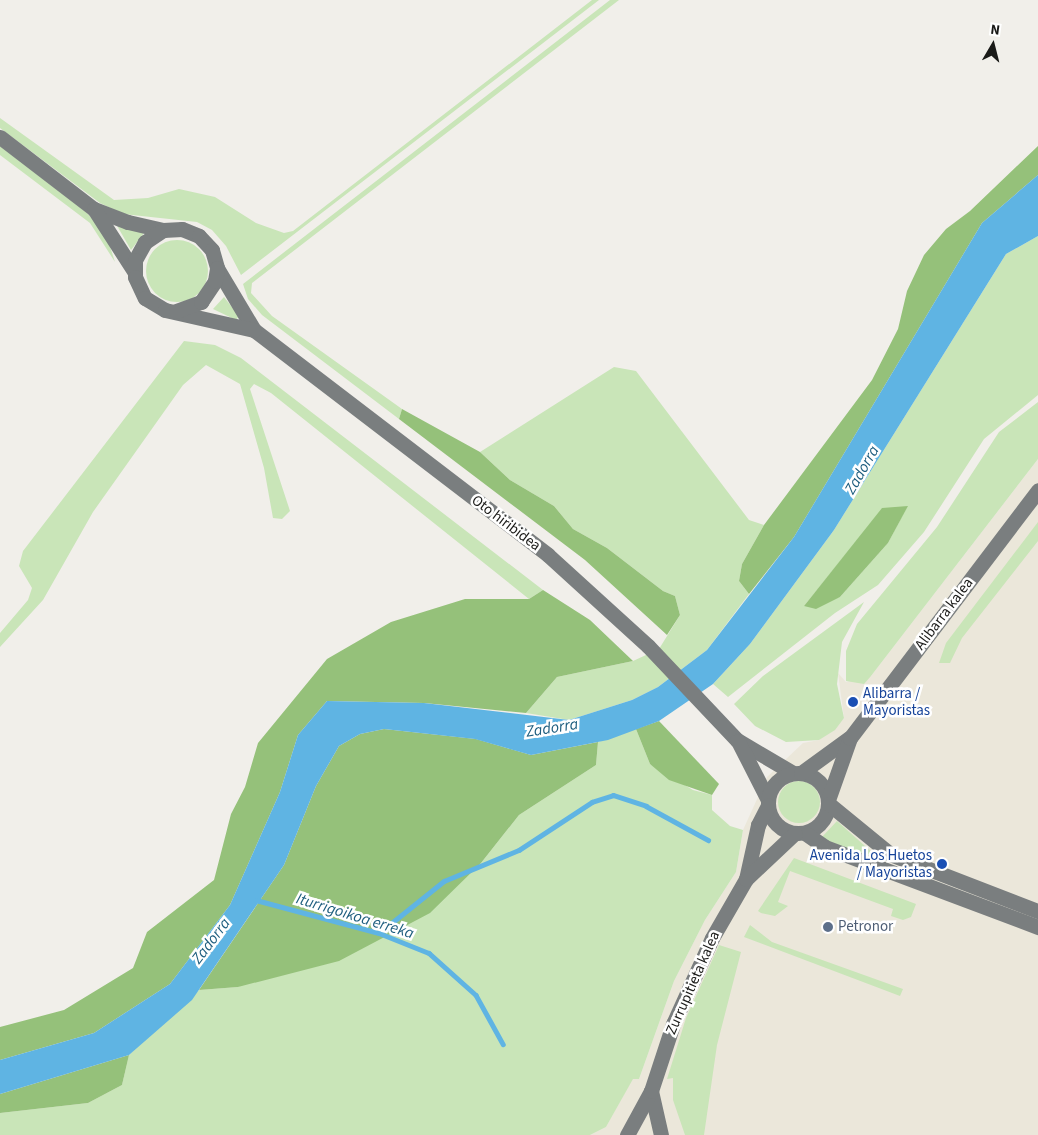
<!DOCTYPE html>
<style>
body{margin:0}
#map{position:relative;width:1038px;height:1135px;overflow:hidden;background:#f1efea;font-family:"Source Sans 3",sans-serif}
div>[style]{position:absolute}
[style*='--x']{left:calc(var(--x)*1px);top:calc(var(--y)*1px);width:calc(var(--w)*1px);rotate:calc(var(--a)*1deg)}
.built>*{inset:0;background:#ebe7da}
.green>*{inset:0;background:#c9e5b8}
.round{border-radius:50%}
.forest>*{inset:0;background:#95c17a}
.water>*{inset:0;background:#5fb4e3}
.stream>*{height:4.5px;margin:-2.25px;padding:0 2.25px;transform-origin:2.25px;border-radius:2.25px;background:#5fb4e3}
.secondary>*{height:15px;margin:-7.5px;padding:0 7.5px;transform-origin:7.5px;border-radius:7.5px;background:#7a7e7f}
.secondary>.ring{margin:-7.5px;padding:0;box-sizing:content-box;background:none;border:15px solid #7a7e7f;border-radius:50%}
.dots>*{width:14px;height:14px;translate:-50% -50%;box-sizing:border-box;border:2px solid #fff;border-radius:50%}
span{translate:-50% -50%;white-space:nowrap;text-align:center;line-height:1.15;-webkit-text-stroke:5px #fff;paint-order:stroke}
.street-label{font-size:15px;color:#1a1a18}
.transit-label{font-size:15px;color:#164399}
.left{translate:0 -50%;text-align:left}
.right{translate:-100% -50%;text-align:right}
.service-label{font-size:15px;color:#4e5e75}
.water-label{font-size:16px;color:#1d5d7e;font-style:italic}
.north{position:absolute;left:968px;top:20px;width:50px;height:50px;-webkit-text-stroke:4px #fff;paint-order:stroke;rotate:8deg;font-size:14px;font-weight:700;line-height:20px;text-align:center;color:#1a1a18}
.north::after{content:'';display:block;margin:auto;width:18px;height:22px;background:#1a1a18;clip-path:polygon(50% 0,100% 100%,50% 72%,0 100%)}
</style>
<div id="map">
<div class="built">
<i style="clip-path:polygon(1038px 459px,1038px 1135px,590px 1135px,606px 1127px,633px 1078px,639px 1079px,674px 981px,705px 920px,736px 872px,743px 830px,767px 777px,803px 743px,819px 740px,844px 718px,838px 673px,846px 682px,871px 676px)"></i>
</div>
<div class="green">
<i style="clip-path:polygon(592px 0,599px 0,241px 275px,226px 246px,212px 230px,197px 222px,123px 214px,100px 203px,0 128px,0 118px,114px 200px,148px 198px,179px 189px,215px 197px,256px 223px,284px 233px,293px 231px)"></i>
<i style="clip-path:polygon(610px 0,619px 0,252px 283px,251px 293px,272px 316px,402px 409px,399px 419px,262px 315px,248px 299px,243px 284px)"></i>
<i style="clip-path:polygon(0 146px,86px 212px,106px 234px,115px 262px,90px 223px,0 155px)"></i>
<i style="clip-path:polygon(116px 224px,144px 233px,131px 250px)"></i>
<i style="clip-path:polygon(evenodd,1038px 236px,1038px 395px,984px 439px,924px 532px,878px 585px,835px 613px,728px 697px,713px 684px,750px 644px,834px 530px,1006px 254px,1038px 236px,907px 507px,888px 543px,840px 597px,804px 606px,846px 554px,907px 507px)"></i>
<i class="round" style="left:146px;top:240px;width:62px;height:62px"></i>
<i style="clip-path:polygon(224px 297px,239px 316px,236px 320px,213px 309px)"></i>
<i style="clip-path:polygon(184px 341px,215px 345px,241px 358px,543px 590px,529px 599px,271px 393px,254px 384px,250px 389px,290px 511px,282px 519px,273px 518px,264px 468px,240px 384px,206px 365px,183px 385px,93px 512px,43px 600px,0 647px,0 633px,28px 600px,32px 588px,19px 566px,23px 551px)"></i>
<i style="clip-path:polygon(614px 367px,636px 371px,749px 520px,764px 525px,742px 564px,739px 581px,749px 594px,707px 650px,658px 687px,632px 700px,569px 720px,526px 713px,557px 677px,633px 661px,659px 649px,680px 615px,675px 596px,663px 591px,607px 548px,573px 529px,554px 506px,510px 480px,480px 452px)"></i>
<i style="clip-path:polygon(1038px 402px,1038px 459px,871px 676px,864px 684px,846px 681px,846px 651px,857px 624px,937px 527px,999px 432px)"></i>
<i style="clip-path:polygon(1038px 522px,1038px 541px,962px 638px,950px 663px,939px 663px,946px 643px)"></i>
<i style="clip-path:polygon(864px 602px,842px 642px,837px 684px,844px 718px,835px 730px,819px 740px,786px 742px,755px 726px,734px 704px,763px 676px)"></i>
<i style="clip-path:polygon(636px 729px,650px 764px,693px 790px,712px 795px,712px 810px,730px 826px,743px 830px,736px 872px,705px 920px,674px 981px,639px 1079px,633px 1079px,606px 1127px,590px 1135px,0 1135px,0 1113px,88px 1103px,122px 1085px,129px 1055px,199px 990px,238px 987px,481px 863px,519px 815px,596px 765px,598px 742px)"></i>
<i class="round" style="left:778px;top:781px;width:42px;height:42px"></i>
<i style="clip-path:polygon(837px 821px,874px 854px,871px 858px,821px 838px)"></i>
<i style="clip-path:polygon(794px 858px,916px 904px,911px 917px,903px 920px,891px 916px,893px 909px,790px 871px,778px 902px,788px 906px,775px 916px,761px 913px,758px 911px)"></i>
<i style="clip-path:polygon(750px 925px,772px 942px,903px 989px,900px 996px,744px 937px)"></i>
<i style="clip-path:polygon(719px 945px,741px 952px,717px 1045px,704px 1135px,685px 1135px,673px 1100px,673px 1078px,667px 1079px,686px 1018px)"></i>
</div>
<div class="forest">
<i style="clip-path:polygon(1038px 146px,1038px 175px,982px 223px,794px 537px,749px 594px,739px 581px,742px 564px,764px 525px,872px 380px,898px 329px,907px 291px,924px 255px,946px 229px,970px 211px)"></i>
<i style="clip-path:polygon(402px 409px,480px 452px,510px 480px,554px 506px,573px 529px,607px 548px,663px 591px,675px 596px,680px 615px,667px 635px,585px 560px,399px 419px)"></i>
<i style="clip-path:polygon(908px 506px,888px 543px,840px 597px,816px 609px,804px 606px,882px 508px)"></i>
<i style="clip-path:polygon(543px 590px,590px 620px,633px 661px,557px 677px,526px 713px,424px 703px,327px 701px,298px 735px,280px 792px,230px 905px,170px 984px,94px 1033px,0 1060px,0 1027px,64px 1010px,133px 968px,147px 932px,214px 880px,231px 814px,245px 787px,258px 743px,327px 659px,391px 622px,465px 599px,529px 599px)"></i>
<i style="clip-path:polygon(659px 721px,719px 784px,712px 795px,669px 780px,650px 764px,636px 729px)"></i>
<i style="clip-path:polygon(384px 729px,476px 739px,531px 755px,598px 742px,596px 765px,519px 815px,481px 863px,430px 913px,339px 961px,238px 987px,199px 990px,284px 865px,316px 786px,339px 746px,360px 734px)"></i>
<i style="clip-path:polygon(129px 1055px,122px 1085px,88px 1103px,0 1113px,0 1094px)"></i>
</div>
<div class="water">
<i style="clip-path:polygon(1038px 175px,1038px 236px,1006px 254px,834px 530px,750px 644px,713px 684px,659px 721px,608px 740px,531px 755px,475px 739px,384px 729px,360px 734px,339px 746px,316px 786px,284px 865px,192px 1000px,129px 1055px,0 1094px,0 1060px,94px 1033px,170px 984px,230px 905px,280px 792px,298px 735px,327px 701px,424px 703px,569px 720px,632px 700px,658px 687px,707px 650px,794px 537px,982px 223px)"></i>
</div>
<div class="stream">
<i style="--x:256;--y:900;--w:127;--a:15"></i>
<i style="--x:379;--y:933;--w:54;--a:21.8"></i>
<i style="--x:429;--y:953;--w:63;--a:41.8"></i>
<i style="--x:476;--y:995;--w:56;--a:61.1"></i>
<i style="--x:379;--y:933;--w:83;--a:-38.7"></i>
<i style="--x:444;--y:881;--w:81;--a:-22.5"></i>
<i style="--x:519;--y:850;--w:87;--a:-33.3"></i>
<i style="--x:592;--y:802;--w:22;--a:-18"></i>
<i style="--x:613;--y:795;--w:35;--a:18"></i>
<i style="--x:646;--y:806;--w:71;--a:28.7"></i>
</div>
<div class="secondary">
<i style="--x:0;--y:137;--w:118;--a:37.5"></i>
<i style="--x:94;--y:209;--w:36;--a:21"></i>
<i style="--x:128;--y:222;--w:36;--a:13"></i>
<i style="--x:163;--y:230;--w:19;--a:-3"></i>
<i style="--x:182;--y:229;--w:18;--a:22"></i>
<i style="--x:199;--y:236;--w:19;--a:47"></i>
<i style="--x:212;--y:250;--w:19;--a:74"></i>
<i style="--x:217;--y:268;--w:72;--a:59.2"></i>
<i style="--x:254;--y:330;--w:370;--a:37.4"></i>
<i style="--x:548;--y:555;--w:135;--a:42.3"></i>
<i style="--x:648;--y:646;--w:129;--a:46.6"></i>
<i style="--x:737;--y:740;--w:65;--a:30.5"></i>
<i style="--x:94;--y:209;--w:74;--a:57.2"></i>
<i style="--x:163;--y:230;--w:22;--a:146"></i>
<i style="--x:145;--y:242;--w:21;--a:119"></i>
<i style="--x:135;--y:260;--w:17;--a:90"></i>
<i style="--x:135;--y:277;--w:23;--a:65"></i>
<i style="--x:145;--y:298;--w:23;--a:31"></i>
<i style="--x:165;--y:310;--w:91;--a:12.7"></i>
<i style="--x:176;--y:311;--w:27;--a:-20"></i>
<i style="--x:201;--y:302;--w:25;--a:-56"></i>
<i style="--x:215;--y:281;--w:13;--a:-81"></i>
<i style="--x:738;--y:741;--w:66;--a:63"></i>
<i class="ring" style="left:768px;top:773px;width:45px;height:45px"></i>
<i style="--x:801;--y:773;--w:59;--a:-36.1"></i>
<i style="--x:828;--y:800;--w:66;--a:-70.5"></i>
<i style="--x:850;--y:738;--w:311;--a:-52.8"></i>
<i style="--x:829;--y:804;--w:79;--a:39.3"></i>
<i style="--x:890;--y:854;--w:159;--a:21.1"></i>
<i style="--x:805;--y:833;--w:24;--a:35"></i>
<i style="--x:825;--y:847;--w:228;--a:20.6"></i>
<i style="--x:746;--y:879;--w:55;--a:-77.5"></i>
<i style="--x:758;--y:825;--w:22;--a:-63"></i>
<i style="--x:651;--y:1091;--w:45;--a:77.2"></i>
<i style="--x:627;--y:1135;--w:50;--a:-61.4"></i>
<i style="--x:651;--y:1091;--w:71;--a:-71.8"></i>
<i style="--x:673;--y:1024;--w:94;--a:-65.6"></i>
<i style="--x:712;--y:938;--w:68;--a:-60"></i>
<i style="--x:746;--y:879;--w:67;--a:-43.2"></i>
</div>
<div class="dots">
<i style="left:853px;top:702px;background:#1a4fb4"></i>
<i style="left:942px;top:864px;background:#1a4fb4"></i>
<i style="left:828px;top:927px;background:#5c6f8a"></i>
</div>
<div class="street-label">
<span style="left:506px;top:523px;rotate:37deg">Oto hiribidea</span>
<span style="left:944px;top:614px;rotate:-53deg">Alibarra kalea</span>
<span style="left:693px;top:983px;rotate:-66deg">Zurrupitieta kalea</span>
</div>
<div class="transit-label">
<span class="left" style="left:863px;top:702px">Alibarra /<br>Mayoristas</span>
<span class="right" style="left:932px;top:864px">Avenida Los Huetos<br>/ Mayoristas</span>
</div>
<div class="service-label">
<span class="left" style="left:838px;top:927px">Petronor</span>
</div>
<div class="water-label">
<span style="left:862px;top:470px;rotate:-60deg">Zadorra</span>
<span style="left:552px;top:728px;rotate:-9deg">Zadorra</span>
<span style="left:355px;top:916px;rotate:17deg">Iturrigoikoa erreka</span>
<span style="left:211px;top:941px;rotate:-53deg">Zadorra</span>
</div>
<div class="north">N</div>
</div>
